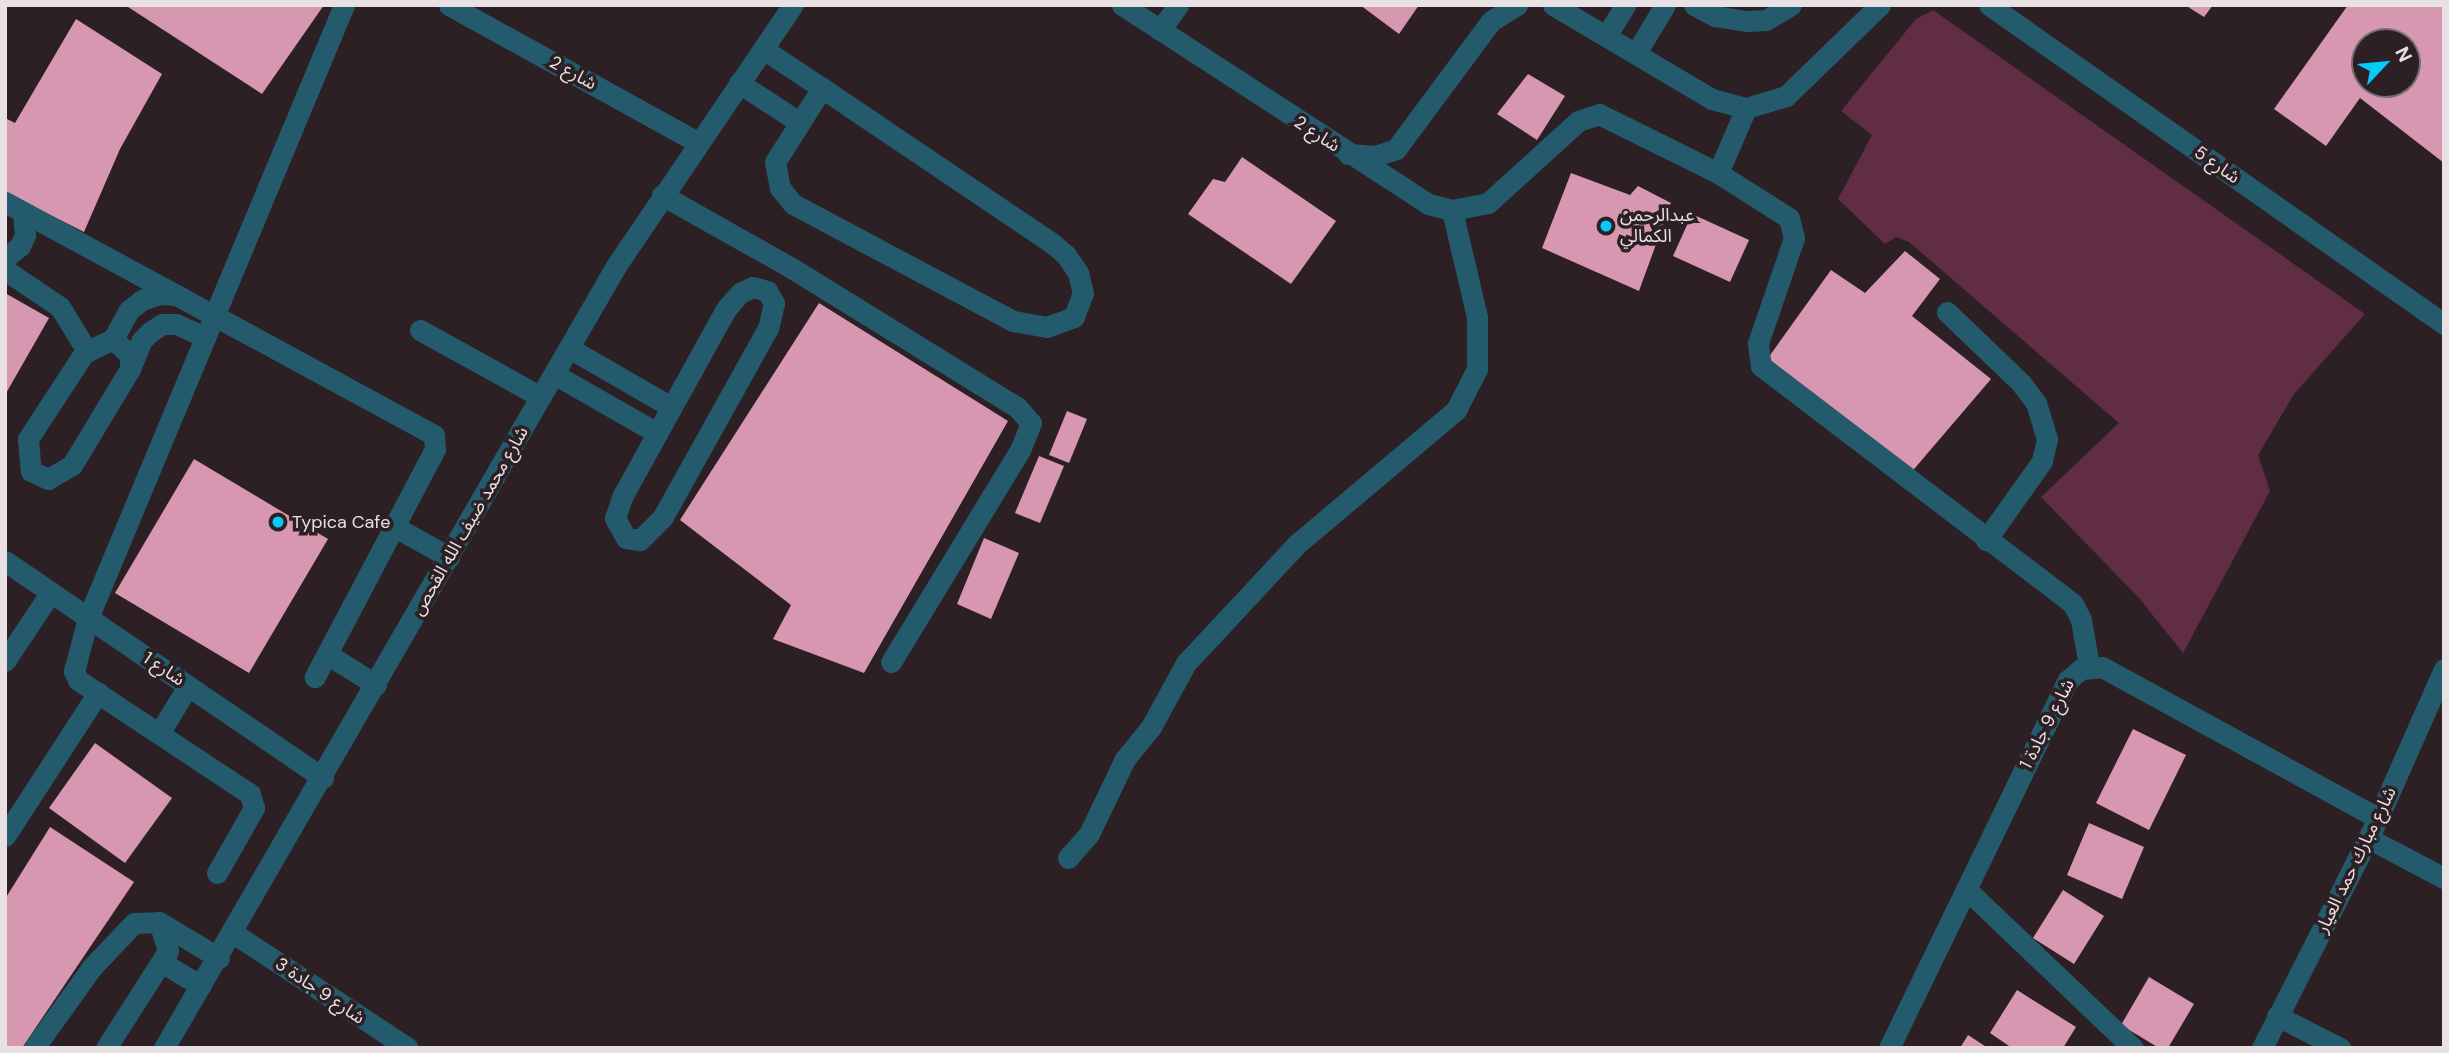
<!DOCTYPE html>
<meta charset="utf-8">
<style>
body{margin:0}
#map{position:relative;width:2449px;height:1053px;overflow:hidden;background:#2d2025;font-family:"DM Sans","Noto Sans Arabic",sans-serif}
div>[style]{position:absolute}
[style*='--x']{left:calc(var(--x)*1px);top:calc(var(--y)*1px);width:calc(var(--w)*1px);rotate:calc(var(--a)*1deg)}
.green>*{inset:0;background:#602d44}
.building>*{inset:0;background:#d797b1}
.minor>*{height:21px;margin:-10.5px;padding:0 10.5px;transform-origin:10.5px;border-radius:10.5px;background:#235b6d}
.dots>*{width:19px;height:19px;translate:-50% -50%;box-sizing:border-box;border:4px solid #2d2025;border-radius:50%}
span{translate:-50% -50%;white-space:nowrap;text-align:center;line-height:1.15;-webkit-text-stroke:7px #2d2025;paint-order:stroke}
.street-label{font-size:18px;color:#e9e0e3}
.poi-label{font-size:18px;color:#e9e0e3}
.left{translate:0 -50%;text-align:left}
.frame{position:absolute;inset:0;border:7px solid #e9e0e3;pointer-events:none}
.north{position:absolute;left:2351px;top:28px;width:70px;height:70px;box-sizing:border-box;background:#2d2025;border:2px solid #786d71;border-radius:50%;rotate:64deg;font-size:19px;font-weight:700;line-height:28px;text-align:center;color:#e9e0e3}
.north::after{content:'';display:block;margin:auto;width:24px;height:32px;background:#05cbf9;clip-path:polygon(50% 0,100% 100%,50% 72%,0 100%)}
</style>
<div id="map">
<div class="green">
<i style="clip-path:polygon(1933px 10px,2365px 314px,2294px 394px,2258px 455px,2270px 491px,2183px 653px,2139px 598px,2041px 497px,2119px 423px,1909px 242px,1896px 237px,1885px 244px,1838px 199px,1872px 135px,1841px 111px,1916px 19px)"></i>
</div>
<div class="building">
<i style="clip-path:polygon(125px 5px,324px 5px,262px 94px)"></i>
<i style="clip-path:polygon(1360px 5px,1419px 5px,1399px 34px)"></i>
<i style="clip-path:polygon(2185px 5px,2213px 5px,2204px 17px)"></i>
<i style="clip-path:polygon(evenodd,2348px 5px,2444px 5px,2444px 163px,2360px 98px,2326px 146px,2274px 109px,2348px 5px,2365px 42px,2407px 42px,2407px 84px,2365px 84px,2365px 42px)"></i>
<i style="clip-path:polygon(76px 19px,162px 74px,120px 149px,84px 232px,5px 192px,5px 118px,15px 123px)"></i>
<i style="clip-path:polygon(1528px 74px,1565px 96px,1537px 140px,1497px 114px)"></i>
<i style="clip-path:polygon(1242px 157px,1336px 221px,1291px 284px,1188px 214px,1213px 179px,1225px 182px)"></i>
<i style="clip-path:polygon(1571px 173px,1630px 195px,1638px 186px,1671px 203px,1639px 291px,1542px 248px)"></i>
<i style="clip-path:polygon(1692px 214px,1749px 240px,1730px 282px,1673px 256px)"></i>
<i style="clip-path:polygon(1905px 251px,1940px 279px,1912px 316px,1991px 379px,1909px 475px,1768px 358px,1831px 270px,1865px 293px)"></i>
<i style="clip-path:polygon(5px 293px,49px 318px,5px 395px)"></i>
<i style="clip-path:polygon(819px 303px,1008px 421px,864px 673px,773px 639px,791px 605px,680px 520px)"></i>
<i style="clip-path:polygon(1067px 411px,1087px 419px,1069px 463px,1049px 455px)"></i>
<i style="clip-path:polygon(1039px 456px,1064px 466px,1040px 523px,1015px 513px)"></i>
<i style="clip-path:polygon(194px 459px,328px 539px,249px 673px,115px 593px)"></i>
<i style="clip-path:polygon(984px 538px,1019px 553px,991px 619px,957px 604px)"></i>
<i style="clip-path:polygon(2133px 729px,2186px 755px,2149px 830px,2096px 803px)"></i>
<i style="clip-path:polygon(95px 743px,172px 798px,125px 863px,49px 808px)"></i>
<i style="clip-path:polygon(2089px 823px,2144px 847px,2122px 899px,2067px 875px)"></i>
<i style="clip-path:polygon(50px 827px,134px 882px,22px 1048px,5px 1048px,5px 899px)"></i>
<i style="clip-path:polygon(2063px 890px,2104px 916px,2074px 964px,2033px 938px)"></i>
<i style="clip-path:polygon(2149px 977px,2194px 1004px,2168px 1048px,2159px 1048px,2121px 1025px)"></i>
<i style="clip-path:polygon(2017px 990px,2076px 1027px,2063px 1048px,2012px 1048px,1990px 1033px)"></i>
<i style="clip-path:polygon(1968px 1035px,1988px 1048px,1960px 1048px)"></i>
</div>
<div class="minor">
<i style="--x:449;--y:5;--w:283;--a:28.9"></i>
<i style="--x:1122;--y:5;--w:365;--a:33"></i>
<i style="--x:1428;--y:204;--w:25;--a:14"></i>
<i style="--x:1452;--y:210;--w:37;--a:-11"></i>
<i style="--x:1488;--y:203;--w:122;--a:-42.3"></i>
<i style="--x:1578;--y:121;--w:22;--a:-18"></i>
<i style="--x:1599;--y:114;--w:133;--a:26.4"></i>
<i style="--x:1718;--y:173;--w:84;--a:32.4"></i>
<i style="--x:1789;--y:218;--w:21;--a:76"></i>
<i style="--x:1794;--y:238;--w:111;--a:108.9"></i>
<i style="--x:1758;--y:343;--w:23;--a:83"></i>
<i style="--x:1761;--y:366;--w:392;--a:37.3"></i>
<i style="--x:2073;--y:604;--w:18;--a:63"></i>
<i style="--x:2081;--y:620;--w:47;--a:80.1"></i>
<i style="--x:1553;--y:5;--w:185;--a:30.6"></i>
<i style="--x:1712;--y:99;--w:35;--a:15"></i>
<i style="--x:1746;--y:108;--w:42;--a:-16.7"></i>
<i style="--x:1786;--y:96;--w:131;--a:-44.1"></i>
<i style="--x:1694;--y:5;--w:24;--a:28"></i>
<i style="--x:1715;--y:16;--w:32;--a:9"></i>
<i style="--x:1747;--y:21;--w:19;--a:-3"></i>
<i style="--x:1766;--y:20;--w:29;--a:-31"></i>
<i style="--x:1989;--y:5;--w:556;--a:35.03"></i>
<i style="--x:1160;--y:30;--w:31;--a:-54"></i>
<i style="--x:1606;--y:36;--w:36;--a:-58"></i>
<i style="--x:763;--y:49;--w:71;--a:33.5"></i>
<i style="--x:822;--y:88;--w:279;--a:34"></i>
<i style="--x:1053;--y:244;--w:17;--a:40"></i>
<i style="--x:1066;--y:255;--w:22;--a:56"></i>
<i style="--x:1078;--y:273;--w:21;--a:76"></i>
<i style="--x:1083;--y:293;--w:26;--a:111"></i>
<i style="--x:1074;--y:317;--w:29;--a:160"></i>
<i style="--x:1047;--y:327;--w:35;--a:-170"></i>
<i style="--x:1013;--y:321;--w:249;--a:-152"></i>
<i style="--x:793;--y:204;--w:21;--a:-129"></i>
<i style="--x:780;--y:188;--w:26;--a:-101"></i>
<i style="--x:775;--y:162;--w:88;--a:-57.6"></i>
<i style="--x:1636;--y:53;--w:56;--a:-58.9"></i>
<i style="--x:739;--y:83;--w:72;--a:33"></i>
<i style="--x:1348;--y:154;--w:27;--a:4"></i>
<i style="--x:1375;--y:156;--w:22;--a:-18"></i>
<i style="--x:1396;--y:149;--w:159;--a:-53.4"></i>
<i style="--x:1491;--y:21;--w:31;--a:-32"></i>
<i style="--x:1718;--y:173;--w:71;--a:-66.7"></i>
<i style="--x:662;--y:195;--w:147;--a:29.4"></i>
<i style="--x:790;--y:267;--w:267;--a:31.7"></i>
<i style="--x:1017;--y:407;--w:21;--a:49"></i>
<i style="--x:1031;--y:423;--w:29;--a:112"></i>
<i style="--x:1020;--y:450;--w:248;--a:121.3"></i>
<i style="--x:5;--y:202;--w:488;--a:28.5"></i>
<i style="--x:434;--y:435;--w:14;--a:86"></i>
<i style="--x:435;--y:449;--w:258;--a:117.8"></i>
<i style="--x:5;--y:258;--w:19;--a:-39"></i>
<i style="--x:20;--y:246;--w:12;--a:-66"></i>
<i style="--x:25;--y:235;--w:23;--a:-95"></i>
<i style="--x:5;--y:270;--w:66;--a:33.9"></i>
<i style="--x:60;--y:307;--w:52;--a:58.5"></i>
<i style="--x:753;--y:287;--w:15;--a:16"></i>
<i style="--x:767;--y:291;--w:14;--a:60"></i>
<i style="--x:774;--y:303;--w:26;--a:103"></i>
<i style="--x:768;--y:328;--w:216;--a:119.1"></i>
<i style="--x:663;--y:517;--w:33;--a:135"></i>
<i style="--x:640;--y:540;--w:14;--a:-172"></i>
<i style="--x:626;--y:538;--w:23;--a:-119"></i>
<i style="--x:615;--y:518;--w:24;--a:-71"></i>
<i style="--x:623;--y:495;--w:213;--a:-61"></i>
<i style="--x:726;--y:309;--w:21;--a:-49"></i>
<i style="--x:740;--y:293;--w:14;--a:-25"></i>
<i style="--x:1947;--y:312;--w:103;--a:43.8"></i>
<i style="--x:2021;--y:383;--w:25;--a:53"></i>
<i style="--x:2036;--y:403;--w:38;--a:73"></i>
<i style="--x:2047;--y:439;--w:23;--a:103"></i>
<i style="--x:2042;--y:461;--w:97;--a:125.3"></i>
<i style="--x:420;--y:330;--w:138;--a:29"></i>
<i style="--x:113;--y:339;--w:33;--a:-61"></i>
<i style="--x:129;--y:310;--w:16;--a:-38"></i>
<i style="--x:142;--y:300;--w:18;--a:-19"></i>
<i style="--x:159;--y:294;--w:18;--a:3"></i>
<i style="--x:569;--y:348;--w:118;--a:30"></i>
<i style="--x:130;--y:369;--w:14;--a:-90"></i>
<i style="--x:130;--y:355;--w:23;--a:-137"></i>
<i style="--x:113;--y:339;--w:32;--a:154"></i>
<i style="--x:84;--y:353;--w:103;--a:123.1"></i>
<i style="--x:28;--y:439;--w:32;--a:85"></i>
<i style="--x:31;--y:471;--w:19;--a:25"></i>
<i style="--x:48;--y:479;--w:28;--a:-30"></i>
<i style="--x:72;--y:465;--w:112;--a:-58.9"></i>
<i style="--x:130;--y:369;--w:31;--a:-68"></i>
<i style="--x:142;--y:340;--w:11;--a:-45"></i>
<i style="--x:150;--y:332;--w:14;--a:-34"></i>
<i style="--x:162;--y:324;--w:14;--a:0"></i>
<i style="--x:176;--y:324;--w:32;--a:24"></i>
<i style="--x:554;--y:374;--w:119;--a:29.8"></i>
<i style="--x:395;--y:527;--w:62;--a:29.1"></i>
<i style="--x:5;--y:561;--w:385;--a:34.3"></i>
<i style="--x:327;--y:654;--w:58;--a:32.3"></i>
<i style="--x:5;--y:661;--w:83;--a:-56.3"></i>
<i style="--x:160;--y:732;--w:54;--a:-58.7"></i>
<i style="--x:5;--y:836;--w:171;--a:-57"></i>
<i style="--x:2368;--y:838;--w:86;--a:27.8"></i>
<i style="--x:1068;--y:858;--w:32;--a:-49"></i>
<i style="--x:1089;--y:834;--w:83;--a:-64.4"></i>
<i style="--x:1125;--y:759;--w:41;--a:-50.9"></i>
<i style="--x:1151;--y:727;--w:73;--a:-61.3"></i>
<i style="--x:1186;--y:663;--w:163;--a:-47"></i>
<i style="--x:1297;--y:544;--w:208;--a:-40.1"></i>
<i style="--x:1456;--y:410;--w:46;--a:-62.9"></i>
<i style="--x:1477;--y:369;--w:52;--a:-90"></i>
<i style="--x:1477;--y:317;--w:110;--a:-103.2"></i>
<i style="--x:217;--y:873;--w:75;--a:-60.4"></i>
<i style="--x:254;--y:808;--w:15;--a:-106"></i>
<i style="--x:250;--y:794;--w:206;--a:-146.5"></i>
<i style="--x:78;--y:680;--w:10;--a:-114"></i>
<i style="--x:74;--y:671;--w:55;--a:-75.2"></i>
<i style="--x:88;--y:618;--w:664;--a:-67.33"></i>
<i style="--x:1966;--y:889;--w:231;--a:43.6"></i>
<i style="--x:233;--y:933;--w:209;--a:33.3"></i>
<i style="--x:163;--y:963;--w:44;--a:31.2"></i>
<i style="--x:2277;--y:1016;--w:71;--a:26.9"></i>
<i style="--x:34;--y:1048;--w:101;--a:-54.3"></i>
<i style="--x:93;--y:966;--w:59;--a:-46.4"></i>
<i style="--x:134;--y:923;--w:25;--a:-2"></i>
<i style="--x:159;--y:922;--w:70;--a:31"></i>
<i style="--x:106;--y:1048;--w:115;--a:-57.4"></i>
<i style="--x:168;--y:951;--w:30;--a:-107"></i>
<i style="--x:164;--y:1048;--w:903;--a:-59.97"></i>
<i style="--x:616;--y:266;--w:315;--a:-55.9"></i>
<i style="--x:1889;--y:1048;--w:409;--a:-64.1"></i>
<i style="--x:2068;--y:680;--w:17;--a:-40"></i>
<i style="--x:2081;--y:669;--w:21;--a:-5"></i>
<i style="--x:2102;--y:667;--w:315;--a:28.7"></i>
<i style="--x:2262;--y:1048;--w:258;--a:-63.2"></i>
<i style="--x:2378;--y:818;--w:163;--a:-66.1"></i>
</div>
<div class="dots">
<i style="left:1606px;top:226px;background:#05cbf9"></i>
<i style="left:278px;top:522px;background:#05cbf9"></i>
</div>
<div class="street-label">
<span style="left:573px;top:73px;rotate:29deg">شارع 2</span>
<span style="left:1317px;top:134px;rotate:33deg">شارع 2</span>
<span style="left:2217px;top:165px;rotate:35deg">شارع 5</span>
<span style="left:470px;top:521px;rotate:-60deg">شارع محمد ضيف الله القحص</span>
<span style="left:164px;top:669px;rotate:34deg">شارع 1</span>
<span style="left:2047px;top:724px;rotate:-63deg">شارع 9 جادة 1</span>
<span style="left:2356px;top:860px;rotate:-64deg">شارع مبارك حمد العيار</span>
<span style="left:320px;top:991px;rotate:34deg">شارع 9 جادة 3</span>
</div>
<div class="poi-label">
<span class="left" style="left:1620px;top:226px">عبدالرحمن<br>الكمالي</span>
<span class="left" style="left:292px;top:522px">Typica Cafe</span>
</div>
<div class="frame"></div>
<div class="north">N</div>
</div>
